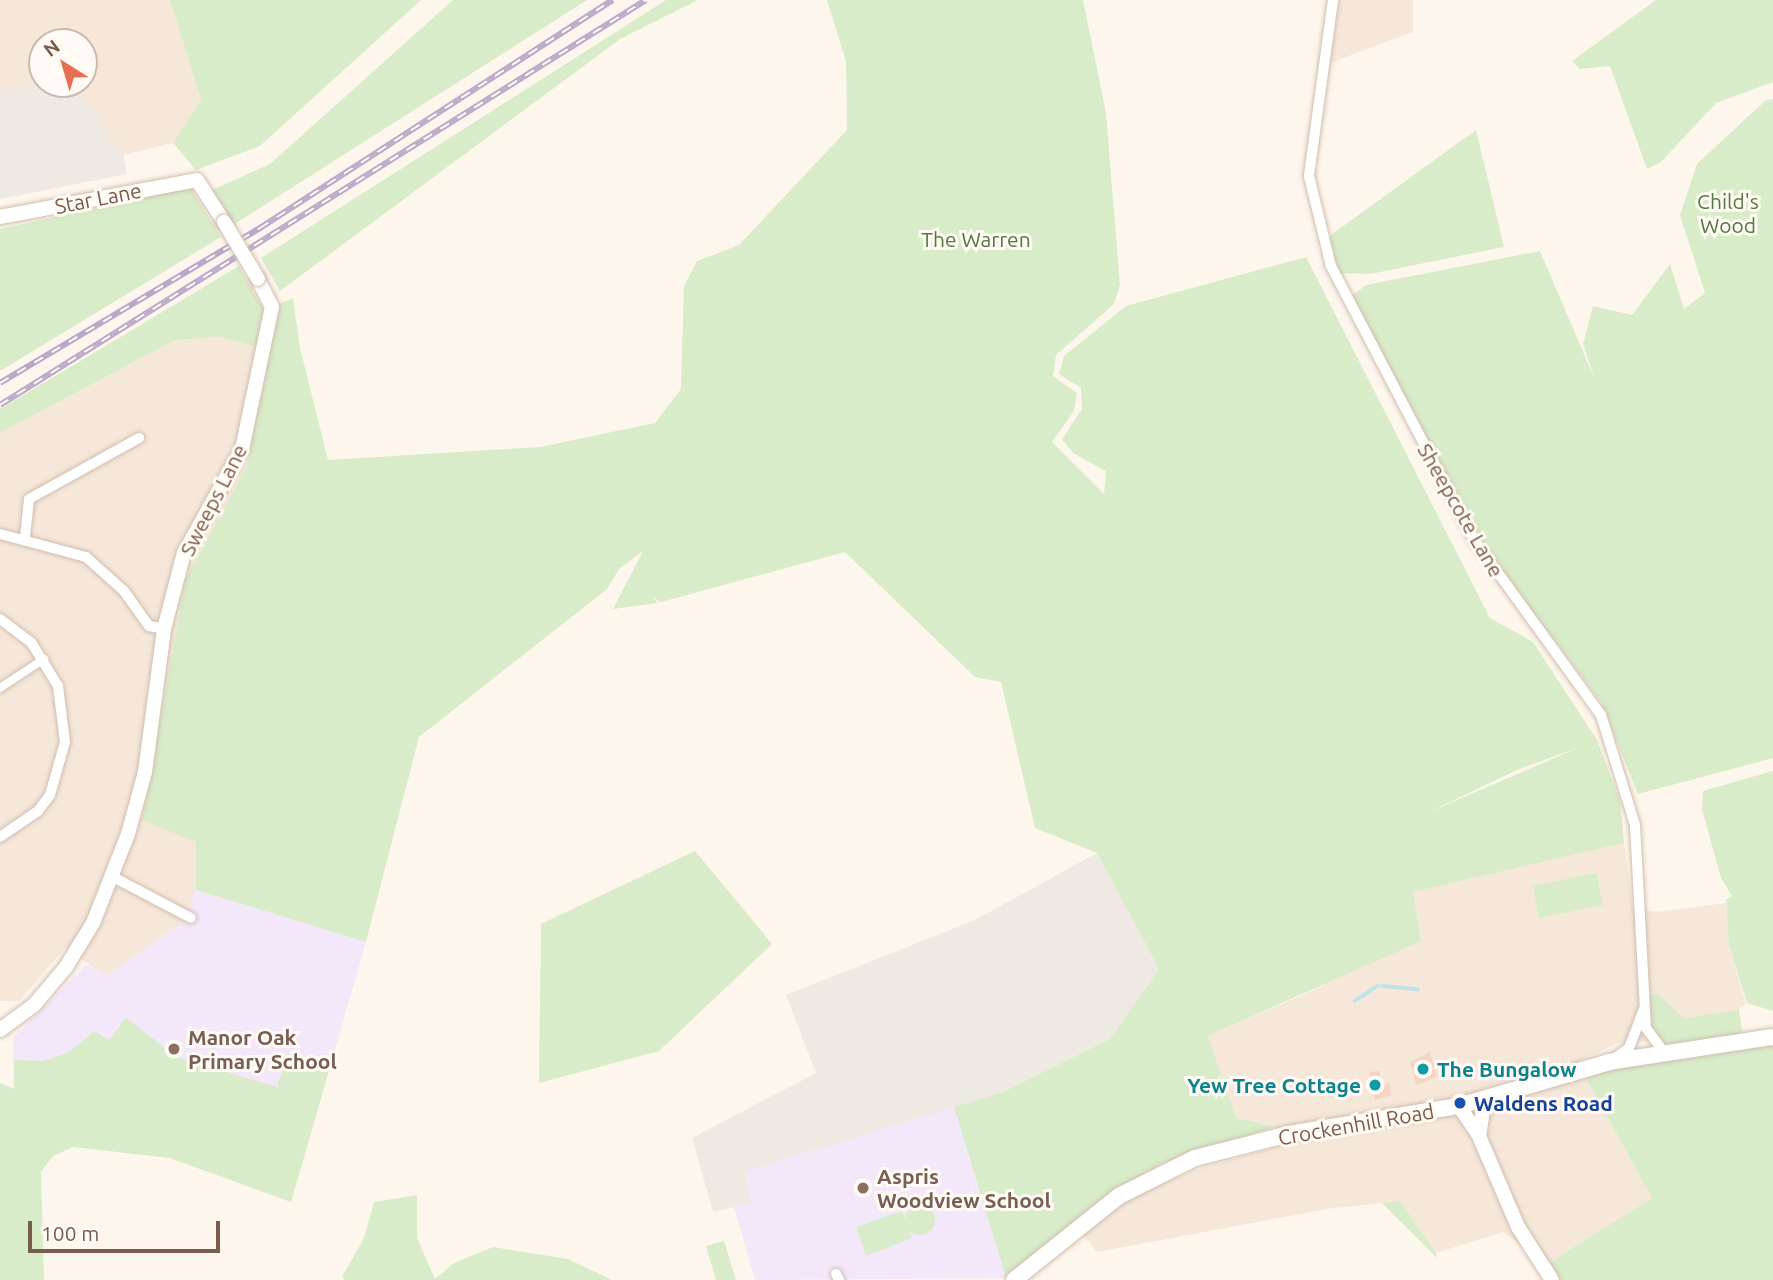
<!DOCTYPE html>
<style>
body{margin:0}
#map{position:relative;width:1773px;height:1280px;overflow:hidden;background:#fdf6ec;font-family:Ubuntu,sans-serif}
div>[style]{position:absolute}
[style*='--x']{left:calc(var(--x)*1px);top:calc(var(--y)*1px);width:calc(var(--w)*1px);rotate:calc(var(--a)*1deg)}
.residential>*{inset:0;background:#f5e8da}
.industrial>*{inset:0;background:#efe9e4}
.education>*{inset:0;background:#f3e8fa}
.green>*{inset:0;background:#d8ecc9}
.round{border-radius:50%}
.stream>*{height:3.5px;margin:-1.75px;padding:0 1.75px;transform-origin:1.75px;border-radius:1.75px;background:#bfe3e8}
.building>*{inset:0;background:#f3d5c3}
.roads{filter:drop-shadow(0 0 2px #d1beb0) drop-shadow(0 0 2px #d1beb0)}
.pedestrian>*{height:8px;margin:-4px;padding:0 4px;transform-origin:4px;border-radius:4px;background:#fff}
.minor>*{height:10px;margin:-5px;padding:0 5px;transform-origin:5px;border-radius:5px;background:#fff}
.tertiary>*{height:14px;margin:-7px;padding:0 7px;transform-origin:7px;border-radius:7px;background:#fff}
.secondary>*{height:16px;margin:-8px;padding:0 8px;transform-origin:8px;border-radius:8px;background:#fff}
.rail>*{height:6px;margin-top:-3px;transform-origin:0;background:repeating-linear-gradient(90deg,#fffaf3 0 10px,#b9a8c9 0 20px);box-sizing:border-box;border-block:2px solid #b9a8c9}
.bridges{filter:drop-shadow(0 0 2px #d1beb0) drop-shadow(0 0 2px #d1beb0)}
.tertiary-bridge>*{height:14px;margin:-7px;padding:0 7px;transform-origin:7px;border-radius:7px;background:#fff}
.dots>*{width:19px;height:19px;translate:-50% -50%;box-sizing:border-box;border:4px solid #fffaf3;border-radius:50%}
span{translate:-50% -50%;white-space:nowrap;text-align:center;line-height:1.15;-webkit-text-stroke:6px #fffaf3;paint-order:stroke}
.street-label{font-size:21px;color:#7a5c4d}
.park-label{font-size:21px;color:#537a41}
.education-label{font-size:21px;color:#785e54;font-weight:700}
.left{translate:0 -50%;text-align:left}
.culture-label{font-size:21px;color:#0d838f;font-weight:700}
.right{translate:-100% -50%;text-align:right}
.transit-label{font-size:21px;color:#164399;font-weight:700}
.north{position:absolute;left:28px;top:28px;width:70px;height:70px;box-sizing:border-box;background:#fffaf3;border:2px solid #cabbb1;border-radius:50%;rotate:323deg;font-size:19px;font-weight:700;line-height:28px;text-align:center;color:#7a5c4d}
.north::after{content:'';display:block;margin:auto;width:24px;height:32px;background:#e76f51;clip-path:polygon(50% 0,100% 100%,50% 72%,0 100%)}
.scale{position:absolute;left:28px;top:1221px;width:192px;height:32px;box-sizing:border-box;border:4px solid #7a5c4d;border-top:0;padding-left:9px;font-size:21px;line-height:24px;white-space:nowrap;color:#7a5c4d;-webkit-text-stroke:5px #fffaf3;paint-order:stroke}
</style>
<div id="map">
<div class="residential">
<i style="clip-path:polygon(0 0,170px 0,201px 100px,173px 143px,123px 155px,72px 84px,84px 84px,84px 42px,42px 42px,42px 82px,0 92px)"></i>
<i style="clip-path:polygon(1340px 0,1413px 0,1413px 32px,1330px 63px)"></i>
<i style="clip-path:polygon(220px 337px,273px 350px,247px 466px,186px 578px,142px 819px,196px 842px,196px 890px,186px 920px,106px 976px,65px 948px,19px 1001px,0 1001px,0 433px,175px 340px)"></i>
<i style="clip-path:polygon(1624px 843px,1633px 908px,1657px 912px,1726px 903px,1729px 945px,1746px 1004px,1739px 1008px,1740px 1035px,1618px 1043px,1572px 1064px,1583px 1073px,1652px 1198px,1547px 1264px,1503px 1232px,1436px 1253px,1400px 1201px,1326px 1209px,1097px 1252px,1083px 1234px,1138px 1194px,1195px 1170px,1279px 1146px,1274px 1127px,1236px 1119px,1208px 1036px,1323px 986px,1412px 892px)"></i>
</div>
<div class="industrial">
<i style="clip-path:polygon(42px 82px,72px 84px,123px 155px,127px 174px,0 199px,0 92px)"></i>
<i style="clip-path:polygon(1097px 853px,1159px 969px,1110px 1039px,1003px 1092px,745px 1172px,752px 1203px,713px 1212px,692px 1138px,816px 1073px,786px 995px,975px 920px)"></i>
</div>
<div class="education">
<i style="clip-path:polygon(196px 890px,366px 942px,291px 1202px,170px 1158px,15px 1138px,13px 1038px,87px 964px,106px 976px,186px 920px)"></i>
<i style="clip-path:polygon(954px 1107px,1006px 1278px,755px 1280px,734px 1207px,752px 1203px,745px 1172px)"></i>
</div>
<div class="green">
<i style="clip-path:polygon(170px 0,421px 0,260px 146px,196px 170px,173px 143px,201px 100px)"></i>
<i style="clip-path:polygon(453px 0,587px 0,233px 225px,210px 191px,270px 164px)"></i>
<i style="clip-path:polygon(666px 0,698px 0,620px 39px,280px 291px,261px 258px)"></i>
<i style="clip-path:polygon(evenodd,827px 0,1083px 0,1106px 113px,1120px 285px,1114px 304px,1056px 355px,1053px 376px,1077px 393px,1074px 411px,1052px 442px,1104px 494px,1106px 471px,1073px 453px,1062px 439px,1082px 409px,1081px 388px,1059px 374px,1064px 356px,1126px 306px,1306px 257px,1490px 618px,1533px 642px,1597px 740px,1620px 801px,1624px 843px,1413px 892px,1421px 941px,1208px 1036px,1236px 1118px,1274px 1127px,1158px 1165px,1006px 1278px,954px 1107px,1003px 1092px,1110px 1039px,1159px 969px,1097px 853px,1035px 828px,1001px 682px,975px 677px,845px 552px,661px 602px,654px 598px,657px 603px,613px 609px,643px 551px,619px 569px,607px 589px,419px 737px,366px 942px,196px 890px,196px 842px,142px 820px,186px 578px,247px 466px,279px 304px,293px 298px,300px 348px,328px 460px,540px 447px,655px 423px,681px 389px,684px 286px,697px 261px,739px 245px,847px 130px,846px 61px,827px 0,1580px 747px,1427px 813px,1519px 769px,1580px 747px)"></i>
<i style="clip-path:polygon(1656px 0,1773px 0,1773px 82px,1716px 103px,1661px 162px,1647px 169px,1610px 66px,1580px 69px,1572px 61px)"></i>
<i style="clip-path:polygon(1773px 99px,1773px 758px,1638px 794px,1601px 702px,1491px 556px,1350px 297px,1366px 285px,1540px 251px,1595px 380px,1583px 344px,1593px 306px,1632px 315px,1670px 264px,1684px 309px,1705px 293px,1680px 215px,1697px 164px,1765px 101px)"></i>
<i style="clip-path:polygon(1476px 130px,1504px 247px,1370px 274px,1339px 273px,1328px 237px)"></i>
<i style="clip-path:polygon(191px 188px,221px 237px,0 371px,0 229px)"></i>
<i style="clip-path:polygon(239px 266px,264px 311px,258px 347px,220px 337px,175px 340px,0 433px,0 409px)"></i>
<i style="clip-path:polygon(1773px 771px,1773px 1011px,1747px 1003px,1729px 945px,1726px 900px,1732px 896px,1721px 878px,1702px 809px,1703px 791px)"></i>
<i style="clip-path:polygon(695px 851px,772px 944px,659px 1051px,539px 1083px,541px 924px)"></i>
<i style="clip-path:polygon(1596px 873px,1603px 905px,1539px 918px,1533px 886px)"></i>
<i style="clip-path:polygon(1649px 994px,1658px 994px,1684px 1018px,1739px 1010px,1743px 1037px,1668px 1051px,1650px 1027px)"></i>
<i style="clip-path:polygon(126px 1018px,177px 1057px,277px 1087px,287px 1054px,330px 1067px,291px 1202px,170px 1158px,73px 1147px,53px 1156px,41px 1172px,44px 1280px,0 1280px,0 1083px,14px 1089px,14px 1060px,43px 1061px,68px 1053px,94px 1031px,109px 1040px)"></i>
<i style="clip-path:polygon(1773px 1038px,1773px 1280px,1560px 1280px,1547px 1264px,1652px 1198px,1583px 1073px)"></i>
<i style="clip-path:polygon(417px 1195px,417px 1238px,435px 1279px,454px 1263px,493px 1247px,568px 1259px,612px 1280px,345px 1280px,342px 1277px,364px 1238px,374px 1202px)"></i>
<i style="clip-path:polygon(1400px 1201px,1436px 1253px,1437px 1258px,1382px 1203px)"></i>
<i class="round" style="left:905px;top:1205px;width:30px;height:30px"></i>
<i style="clip-path:polygon(902px 1211px,912px 1238px,866px 1256px,856px 1227px)"></i>
<i style="clip-path:polygon(724px 1241px,736px 1280px,716px 1280px,706px 1246px)"></i>
</div>
<div class="stream">
<i style="--x:1382;--y:986;--w:36;--a:5"></i>
<i style="--x:1355;--y:1001;--w:27;--a:-34"></i>
</div>
<div class="building">
<i style="clip-path:polygon(1430px 1052px,1437px 1077px,1416px 1085px,1410px 1062px)"></i>
<i style="clip-path:polygon(1380px 1071px,1380px 1086px,1389px 1083px,1392px 1095px,1375px 1100px,1369px 1072px)"></i>
</div>
<div class="roads">
<div class="pedestrian">
<i style="--x:0;--y:688;--w:53;--a:-33.4"></i>
</div>
<div class="minor">
<i style="--x:1333;--y:0;--w:178;--a:97.8"></i>
<i style="--x:1309;--y:176;--w:93;--a:76.3"></i>
<i style="--x:1331;--y:266;--w:310;--a:62.4"></i>
<i style="--x:1475;--y:541;--w:215;--a:54.1"></i>
<i style="--x:1601;--y:715;--w:115;--a:72.8"></i>
<i style="--x:1635;--y:825;--w:203;--a:86.9"></i>
<i style="--x:1646;--y:1028;--w:34;--a:53"></i>
<i style="--x:0;--y:534;--w:89;--a:15"></i>
<i style="--x:86;--y:557;--w:51;--a:41.8"></i>
<i style="--x:124;--y:591;--w:43;--a:54.5"></i>
<i style="--x:149;--y:626;--w:15;--a:11"></i>
<i style="--x:25;--y:537;--w:38;--a:-84"></i>
<i style="--x:29;--y:499;--w:126;--a:-29"></i>
<i style="--x:0;--y:619;--w:39;--a:37"></i>
<i style="--x:31;--y:642;--w:52;--a:58.5"></i>
<i style="--x:58;--y:686;--w:56;--a:82.9"></i>
<i style="--x:65;--y:742;--w:55;--a:105.8"></i>
<i style="--x:50;--y:795;--w:20;--a:127"></i>
<i style="--x:38;--y:811;--w:46;--a:145.6"></i>
<i style="--x:111;--y:876;--w:90;--a:27.7"></i>
<i style="--x:1612;--y:1060;--w:21;--a:-35"></i>
<i style="--x:1629;--y:1048;--w:40;--a:-69"></i>
<i style="--x:836;--y:1274;--w:7;--a:63"></i>
</div>
<div class="tertiary">
<i style="--x:0;--y:217;--w:200;--a:-10.6"></i>
<i style="--x:197;--y:180;--w:50;--a:57.3"></i>
<i style="--x:0;--y:1030;--w:42;--a:-36.3"></i>
<i style="--x:34;--y:1005;--w:50;--a:-49.9"></i>
<i style="--x:66;--y:967;--w:52;--a:-58.5"></i>
<i style="--x:93;--y:923;--w:96;--a:-68.5"></i>
<i style="--x:128;--y:834;--w:64;--a:-74.7"></i>
<i style="--x:145;--y:772;--w:144;--a:-82.4"></i>
<i style="--x:164;--y:629;--w:79;--a:-75.3"></i>
<i style="--x:184;--y:553;--w:119;--a:-60.9"></i>
<i style="--x:242;--y:449;--w:145;--a:-78.1"></i>
<i style="--x:272;--y:307;--w:31;--a:-117"></i>
<i style="--x:1459;--y:1106;--w:36;--a:56"></i>
<i style="--x:1479;--y:1136;--w:99;--a:66.8"></i>
<i style="--x:1518;--y:1227;--w:63;--a:57.3"></i>
<i style="--x:1479;--y:1136;--w:37;--a:-81"></i>
</div>
<div class="secondary">
<i style="--x:1014;--y:1280;--w:134;--a:-38.7"></i>
<i style="--x:1119;--y:1196;--w:85;--a:-26.6"></i>
<i style="--x:1195;--y:1158;--w:97;--a:-14.3"></i>
<i style="--x:1289;--y:1134;--w:172;--a:-9.4"></i>
<i style="--x:1459;--y:1106;--w:156;--a:-16.3"></i>
<i style="--x:1609;--y:1062;--w:166;--a:-8.7"></i>
</div>
</div>
<div class="rail">
<i style="--x:0;--y:383;--w:303;--a:-30.8"></i>
<i style="--x:260;--y:228;--w:420;--a:-32.9"></i>
<i style="--x:0;--y:405;--w:762;--a:-32.09"></i>
</div>
<div class="bridges">
<div class="tertiary-bridge">
<i style="--x:224;--y:222;--w:66;--a:59.2"></i>
</div>
</div>
<div class="dots">
<i style="left:174px;top:1049px;background:#8d6e63"></i>
<i style="left:1423px;top:1069px;background:#0f9aa8"></i>
<i style="left:1375px;top:1085px;background:#0f9aa8"></i>
<i style="left:1460px;top:1103px;background:#1a4fb4"></i>
<i style="left:863px;top:1188px;background:#8d6e63"></i>
</div>
<div class="street-label">
<span style="left:98px;top:198px;rotate:-11deg">Star Lane</span>
<span style="left:213px;top:500px;rotate:-63deg">Sweeps Lane</span>
<span style="left:1461px;top:510px;rotate:60deg">Sheepcote Lane</span>
<span style="left:1356px;top:1124px;rotate:-10deg">Crockenhill Road</span>
</div>
<div class="park-label">
<span style="left:1728px;top:213px">Child's<br>Wood</span>
<span style="left:976px;top:239px">The Warren</span>
</div>
<div class="education-label">
<span class="left" style="left:188px;top:1049px">Manor Oak<br>Primary School</span>
<span class="left" style="left:877px;top:1188px">Aspris<br>Woodview School</span>
</div>
<div class="culture-label">
<span class="left" style="left:1437px;top:1069px">The Bungalow</span>
<span class="right" style="left:1361px;top:1085px">Yew Tree Cottage</span>
</div>
<div class="transit-label">
<span class="left" style="left:1474px;top:1103px">Waldens Road</span>
</div>
<div class="north">N</div>
<div class="scale">100 m</div>
</div>
